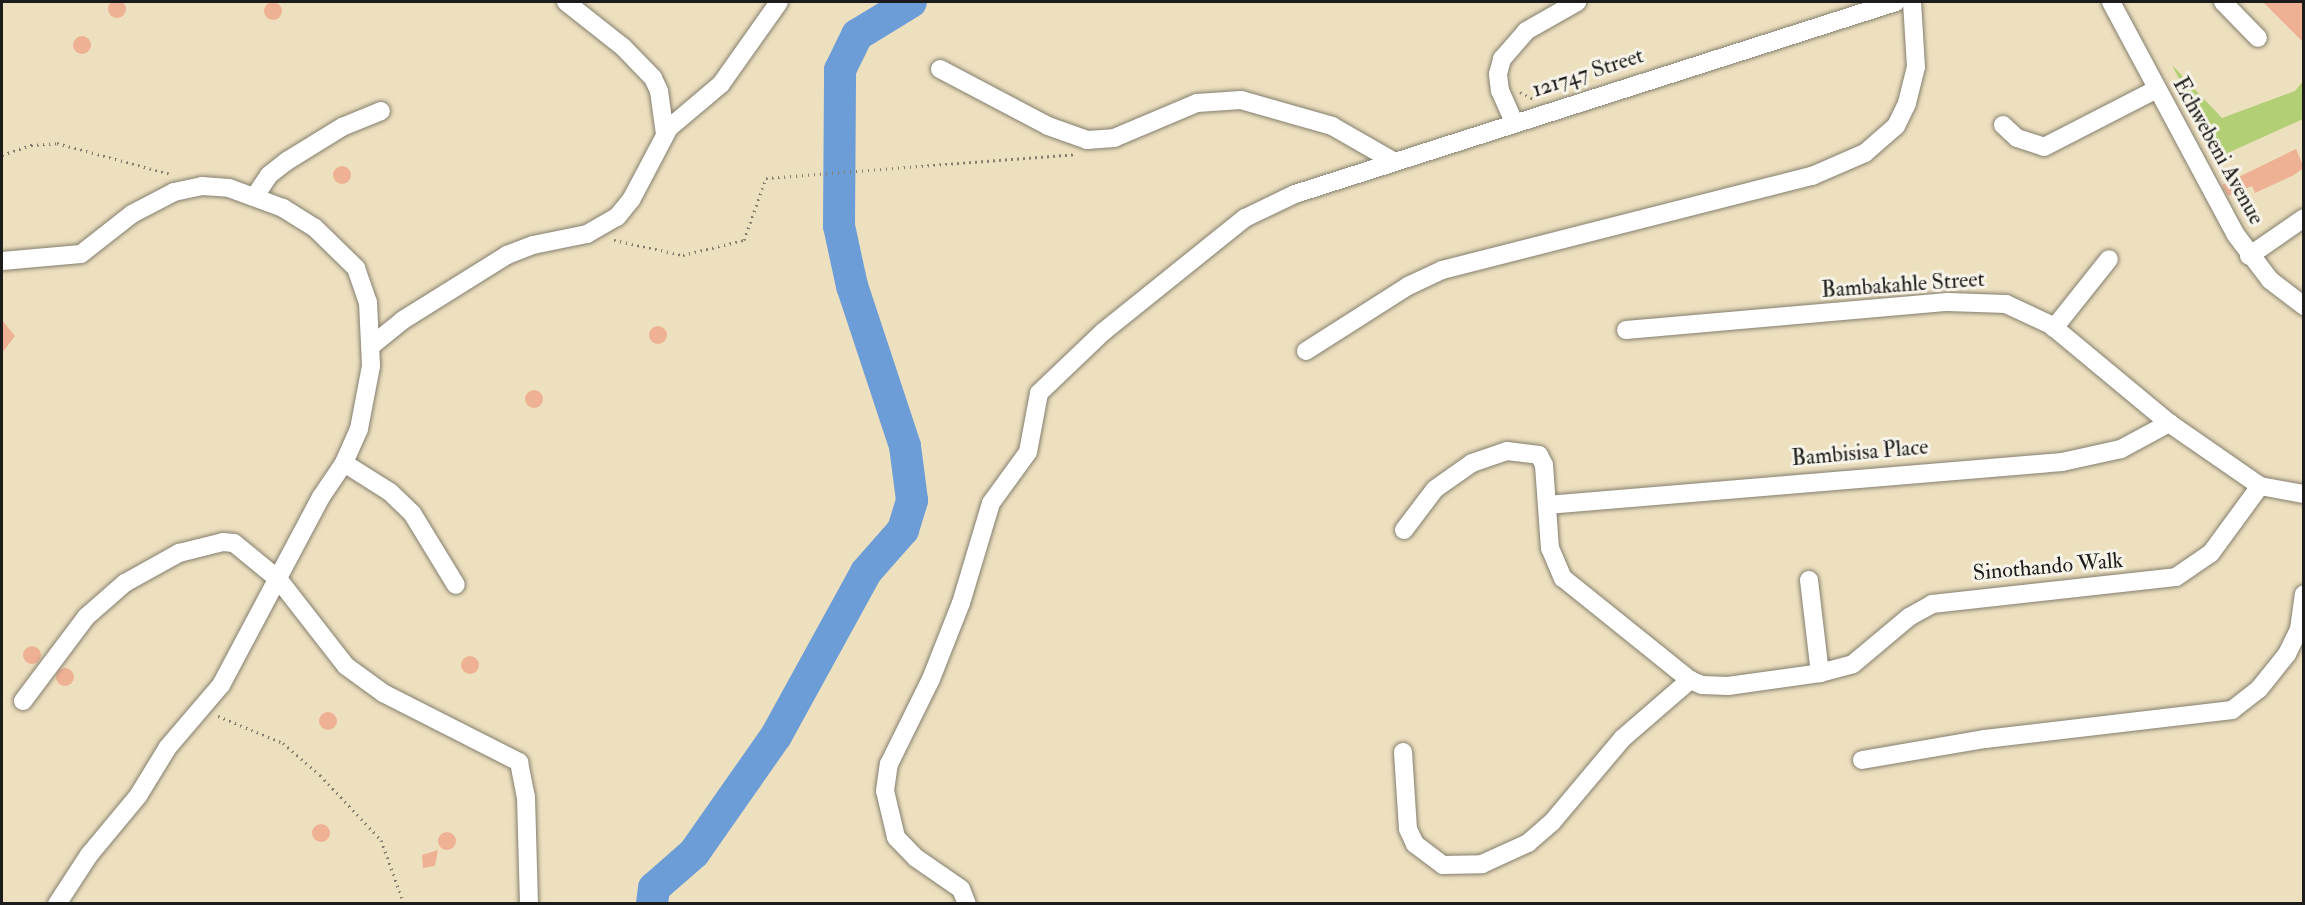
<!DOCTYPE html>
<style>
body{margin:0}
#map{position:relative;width:2305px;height:905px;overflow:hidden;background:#ede0bf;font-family:"IM FELL Double Pica",serif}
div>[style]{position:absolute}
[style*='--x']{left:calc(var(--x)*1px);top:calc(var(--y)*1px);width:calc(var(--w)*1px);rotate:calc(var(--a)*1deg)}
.green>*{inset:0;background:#b2cf76}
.river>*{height:32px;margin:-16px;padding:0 16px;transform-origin:16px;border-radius:16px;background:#6c9dd6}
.building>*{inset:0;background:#efb194}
.round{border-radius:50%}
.path>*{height:3px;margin-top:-1.5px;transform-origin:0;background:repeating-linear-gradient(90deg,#847e6e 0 1.5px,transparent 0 6px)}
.roads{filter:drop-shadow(0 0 2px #847e6e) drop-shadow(0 0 2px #847e6e)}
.minor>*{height:18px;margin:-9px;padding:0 9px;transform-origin:9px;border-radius:9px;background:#fff}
span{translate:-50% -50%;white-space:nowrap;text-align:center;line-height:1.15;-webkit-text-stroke:6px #f7f3e8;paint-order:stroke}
.street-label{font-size:22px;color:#1c1c1c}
.frame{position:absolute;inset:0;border:3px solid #1c1c1c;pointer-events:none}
</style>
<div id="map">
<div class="green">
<i style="clip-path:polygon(2172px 65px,2222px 118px,2295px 91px,2303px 81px,2303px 119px,2219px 157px)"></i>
</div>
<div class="river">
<i style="--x:652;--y:904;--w:16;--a:-83"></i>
<i style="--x:654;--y:888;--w:53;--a:-41.2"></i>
<i style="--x:694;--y:853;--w:143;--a:-55"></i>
<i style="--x:776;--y:736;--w:187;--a:-61.2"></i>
<i style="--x:866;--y:572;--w:56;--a:-48.6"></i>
<i style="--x:903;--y:530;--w:31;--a:-73"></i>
<i style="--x:912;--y:500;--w:54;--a:-97.4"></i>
<i style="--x:905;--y:446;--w:169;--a:-108.3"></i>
<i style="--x:852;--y:286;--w:61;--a:-102.2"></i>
<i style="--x:839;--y:226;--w:156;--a:-89.6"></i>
<i style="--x:840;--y:70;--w:39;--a:-64"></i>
<i style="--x:857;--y:35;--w:63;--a:-31.4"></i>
</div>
<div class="building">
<i class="round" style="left:108px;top:0;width:18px;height:18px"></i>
<i style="clip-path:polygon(2263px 2px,2304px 2px,2304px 43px)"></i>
<i class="round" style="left:264px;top:2px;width:18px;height:18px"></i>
<i class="round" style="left:73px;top:36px;width:18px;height:18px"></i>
<i style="clip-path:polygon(2296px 149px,2304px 168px,2292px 176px,2255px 193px,2252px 186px,2228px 196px,2222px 185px)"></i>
<i class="round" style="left:333px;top:166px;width:18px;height:18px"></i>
<i style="clip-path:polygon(2px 320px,15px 336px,2px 353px)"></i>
<i class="round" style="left:649px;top:326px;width:18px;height:18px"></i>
<i class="round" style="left:525px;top:390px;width:18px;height:18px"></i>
<i class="round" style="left:23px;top:646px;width:18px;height:18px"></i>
<i class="round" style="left:461px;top:656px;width:18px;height:18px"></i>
<i class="round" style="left:56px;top:668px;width:18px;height:18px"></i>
<i class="round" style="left:319px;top:712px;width:18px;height:18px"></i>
<i class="round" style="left:312px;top:824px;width:18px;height:18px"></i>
<i class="round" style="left:438px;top:832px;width:18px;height:18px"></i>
<i style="clip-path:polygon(438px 850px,435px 866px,423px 868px,422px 855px)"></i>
</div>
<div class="path">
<i style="--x:1520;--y:92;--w:15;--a:28"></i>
<i style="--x:2;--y:155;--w:31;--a:-19"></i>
<i style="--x:31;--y:145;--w:26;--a:-4"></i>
<i style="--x:57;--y:143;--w:117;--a:15.3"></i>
<i style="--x:614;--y:240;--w:71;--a:12.3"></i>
<i style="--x:683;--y:255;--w:63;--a:-13.8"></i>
<i style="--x:744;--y:240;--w:66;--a:-70.5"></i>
<i style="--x:766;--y:178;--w:310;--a:-4.4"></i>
<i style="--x:218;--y:716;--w:70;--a:22.6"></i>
<i style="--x:283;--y:743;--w:49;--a:40.9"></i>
<i style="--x:320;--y:775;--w:89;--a:46.8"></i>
<i style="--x:381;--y:840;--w:68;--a:70.2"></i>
</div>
<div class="roads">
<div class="minor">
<i style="--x:566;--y:2;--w:73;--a:38.3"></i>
<i style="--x:623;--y:47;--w:43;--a:45.9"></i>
<i style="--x:653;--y:78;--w:14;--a:65"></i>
<i style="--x:659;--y:91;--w:43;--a:82.1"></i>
<i style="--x:2111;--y:2;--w:264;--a:61.8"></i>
<i style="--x:2236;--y:235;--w:56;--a:52.9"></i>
<i style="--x:2270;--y:280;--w:43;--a:37.4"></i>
<i style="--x:2223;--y:2;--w:50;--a:45.8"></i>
<i style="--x:940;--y:69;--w:122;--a:27.8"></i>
<i style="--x:1048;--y:126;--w:41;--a:19.7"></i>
<i style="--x:1087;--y:140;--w:27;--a:-4"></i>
<i style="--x:1114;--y:138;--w:90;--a:-22.9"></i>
<i style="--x:1197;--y:103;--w:44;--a:-3.9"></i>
<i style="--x:1241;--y:100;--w:95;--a:15.9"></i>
<i style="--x:1332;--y:126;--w:70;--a:29.8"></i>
<i style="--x:1514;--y:122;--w:34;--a:-114"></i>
<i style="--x:1500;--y:91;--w:17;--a:-97"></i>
<i style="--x:1498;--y:74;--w:16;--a:-75"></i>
<i style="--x:1502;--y:59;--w:37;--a:-49"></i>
<i style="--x:1526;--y:31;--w:59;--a:-29.6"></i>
<i style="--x:2003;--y:125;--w:19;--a:43"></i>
<i style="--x:2017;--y:138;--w:28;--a:18"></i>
<i style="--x:2044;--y:147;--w:127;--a:-27.2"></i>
<i style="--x:255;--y:196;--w:25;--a:-56"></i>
<i style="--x:269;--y:175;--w:23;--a:-38"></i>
<i style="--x:287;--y:161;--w:65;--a:-31.7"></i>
<i style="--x:342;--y:127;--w:42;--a:-22.3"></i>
<i style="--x:2249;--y:256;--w:67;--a:-34.6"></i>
<i style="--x:2;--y:261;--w:79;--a:-5.1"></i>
<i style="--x:81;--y:254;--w:65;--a:-38.1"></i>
<i style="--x:132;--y:214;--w:47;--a:-27.6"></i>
<i style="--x:174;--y:192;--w:29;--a:-12"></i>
<i style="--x:202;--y:186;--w:27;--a:4"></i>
<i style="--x:229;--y:188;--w:58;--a:20.3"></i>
<i style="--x:283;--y:208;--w:36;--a:32"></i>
<i style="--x:314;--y:227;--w:59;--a:44.3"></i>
<i style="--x:356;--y:268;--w:36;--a:71"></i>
<i style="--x:368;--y:302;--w:64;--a:87.3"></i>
<i style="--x:371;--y:366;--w:64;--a:100.8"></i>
<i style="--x:359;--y:429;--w:37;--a:114"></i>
<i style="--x:344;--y:463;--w:41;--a:124.1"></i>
<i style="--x:321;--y:497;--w:213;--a:118"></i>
<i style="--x:221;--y:685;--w:82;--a:130.5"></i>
<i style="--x:168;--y:747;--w:57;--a:121.5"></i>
<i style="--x:138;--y:796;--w:77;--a:129.7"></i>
<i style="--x:89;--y:855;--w:59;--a:123.1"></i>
<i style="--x:2054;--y:328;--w:88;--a:-51.4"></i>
<i style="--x:1626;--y:330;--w:323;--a:-5"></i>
<i style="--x:1948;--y:302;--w:58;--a:2"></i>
<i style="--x:2006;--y:304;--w:50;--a:25"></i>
<i style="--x:2051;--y:325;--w:153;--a:39.7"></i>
<i style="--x:2169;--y:423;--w:111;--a:34.7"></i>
<i style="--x:2260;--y:486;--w:45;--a:10.3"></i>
<i style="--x:371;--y:346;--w:41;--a:-39.1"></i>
<i style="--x:403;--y:320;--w:123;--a:-32"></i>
<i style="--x:507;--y:255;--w:28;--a:-21"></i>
<i style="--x:533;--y:245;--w:55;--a:-11.5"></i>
<i style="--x:587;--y:234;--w:34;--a:-30"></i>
<i style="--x:617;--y:217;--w:22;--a:-51"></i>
<i style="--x:631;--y:200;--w:81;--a:-62.2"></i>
<i style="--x:669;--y:128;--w:68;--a:-40.2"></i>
<i style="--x:721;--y:84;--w:100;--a:-54.7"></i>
<i style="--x:1306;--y:351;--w:121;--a:-32.5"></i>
<i style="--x:1408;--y:286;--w:38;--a:-25"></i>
<i style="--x:1442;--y:270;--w:382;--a:-14.3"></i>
<i style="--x:1812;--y:176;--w:58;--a:-23.5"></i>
<i style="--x:1865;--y:153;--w:41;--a:-41.1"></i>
<i style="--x:1896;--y:126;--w:25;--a:-64"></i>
<i style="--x:1907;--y:103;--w:37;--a:-76"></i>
<i style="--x:1916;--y:67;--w:65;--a:-93.5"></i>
<i style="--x:344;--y:463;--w:54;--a:32.2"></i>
<i style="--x:390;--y:492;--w:30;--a:44"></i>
<i style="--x:412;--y:513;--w:84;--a:58.6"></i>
<i style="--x:1547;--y:505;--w:517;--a:-4.77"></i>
<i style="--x:2062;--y:462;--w:60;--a:-12.4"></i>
<i style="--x:2121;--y:449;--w:55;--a:-28.4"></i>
<i style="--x:1404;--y:530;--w:51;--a:-52.9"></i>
<i style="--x:1435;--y:489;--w:45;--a:-35.1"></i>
<i style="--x:1472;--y:463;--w:37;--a:-19"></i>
<i style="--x:1507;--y:451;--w:32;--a:7"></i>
<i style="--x:1539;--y:455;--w:11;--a:63"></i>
<i style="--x:1544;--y:465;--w:83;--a:85.9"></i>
<i style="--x:1550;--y:548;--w:33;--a:67"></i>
<i style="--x:1563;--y:578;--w:163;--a:38.8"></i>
<i style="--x:1690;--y:680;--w:13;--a:23"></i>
<i style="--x:1702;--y:685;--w:26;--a:2"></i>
<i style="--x:1728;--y:686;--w:93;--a:-8"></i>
<i style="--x:1820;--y:673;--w:34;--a:-15"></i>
<i style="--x:1853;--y:664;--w:73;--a:-40"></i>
<i style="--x:1909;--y:617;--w:26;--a:-29"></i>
<i style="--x:1932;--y:604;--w:245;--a:-6.3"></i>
<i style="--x:2176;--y:577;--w:42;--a:-34.4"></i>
<i style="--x:2211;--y:553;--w:83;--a:-53.8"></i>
<i style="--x:1809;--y:580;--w:94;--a:83.3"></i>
<i style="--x:23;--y:701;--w:105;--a:-53.1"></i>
<i style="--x:86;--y:617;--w:52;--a:-41.1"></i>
<i style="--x:125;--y:583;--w:62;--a:-29.1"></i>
<i style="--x:179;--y:553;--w:45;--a:-14"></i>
<i style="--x:223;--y:542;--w:11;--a:5"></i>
<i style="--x:234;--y:543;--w:58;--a:39.4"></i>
<i style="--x:279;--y:580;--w:109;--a:52.1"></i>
<i style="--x:346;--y:666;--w:46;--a:36.1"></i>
<i style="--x:383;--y:693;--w:153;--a:26.9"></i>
<i style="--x:519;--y:762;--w:36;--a:79"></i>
<i style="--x:526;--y:797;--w:107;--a:88.4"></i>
<i style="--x:1403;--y:752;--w:77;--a:86.3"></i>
<i style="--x:1408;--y:829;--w:17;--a:65"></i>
<i style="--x:1415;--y:844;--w:35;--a:37"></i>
<i style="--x:1443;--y:865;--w:39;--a:-1"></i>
<i style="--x:1482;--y:864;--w:51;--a:-24.5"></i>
<i style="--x:1528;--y:843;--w:33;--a:-41"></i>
<i style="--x:1553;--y:821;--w:109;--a:-49.9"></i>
<i style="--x:1623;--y:738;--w:89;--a:-40.9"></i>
<i style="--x:1862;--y:760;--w:125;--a:-9.7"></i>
<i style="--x:1985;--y:739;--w:249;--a:-6.7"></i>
<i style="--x:2232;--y:710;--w:34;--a:-38"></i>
<i style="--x:2259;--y:689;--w:45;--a:-51.3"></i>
<i style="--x:2287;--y:654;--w:28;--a:-64"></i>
<i style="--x:2299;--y:629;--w:35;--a:-82"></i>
<i style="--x:967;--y:904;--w:16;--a:-112"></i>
<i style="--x:961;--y:889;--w:55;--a:-145.4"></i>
<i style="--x:916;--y:858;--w:29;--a:-134"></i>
<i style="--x:896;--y:837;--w:47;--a:-103.4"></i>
<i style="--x:885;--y:791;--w:27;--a:-82"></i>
<i style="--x:889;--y:764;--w:95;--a:-63.7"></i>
<i style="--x:931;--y:679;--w:82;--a:-68.5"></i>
<i style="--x:961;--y:603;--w:104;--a:-73.3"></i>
<i style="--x:991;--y:503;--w:63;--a:-54"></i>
<i style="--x:1028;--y:452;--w:60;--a:-79.4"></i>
<i style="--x:1039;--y:393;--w:88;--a:-43.6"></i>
<i style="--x:1103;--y:332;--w:182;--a:-38.8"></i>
<i style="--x:1245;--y:218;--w:55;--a:-25.6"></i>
<i style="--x:1295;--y:194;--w:631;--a:-17.72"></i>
</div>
</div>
<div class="street-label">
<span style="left:1588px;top:73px;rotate:-18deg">121747 Street</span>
<span style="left:2218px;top:151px;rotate:61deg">Echwebeni Avenue</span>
<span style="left:1903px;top:285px;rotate:-4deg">Bambakahle Street</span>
<span style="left:1860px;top:453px;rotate:-5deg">Bambisisa Place</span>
<span style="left:2048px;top:567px;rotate:-5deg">Sinothando Walk</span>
</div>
<div class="frame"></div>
</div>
